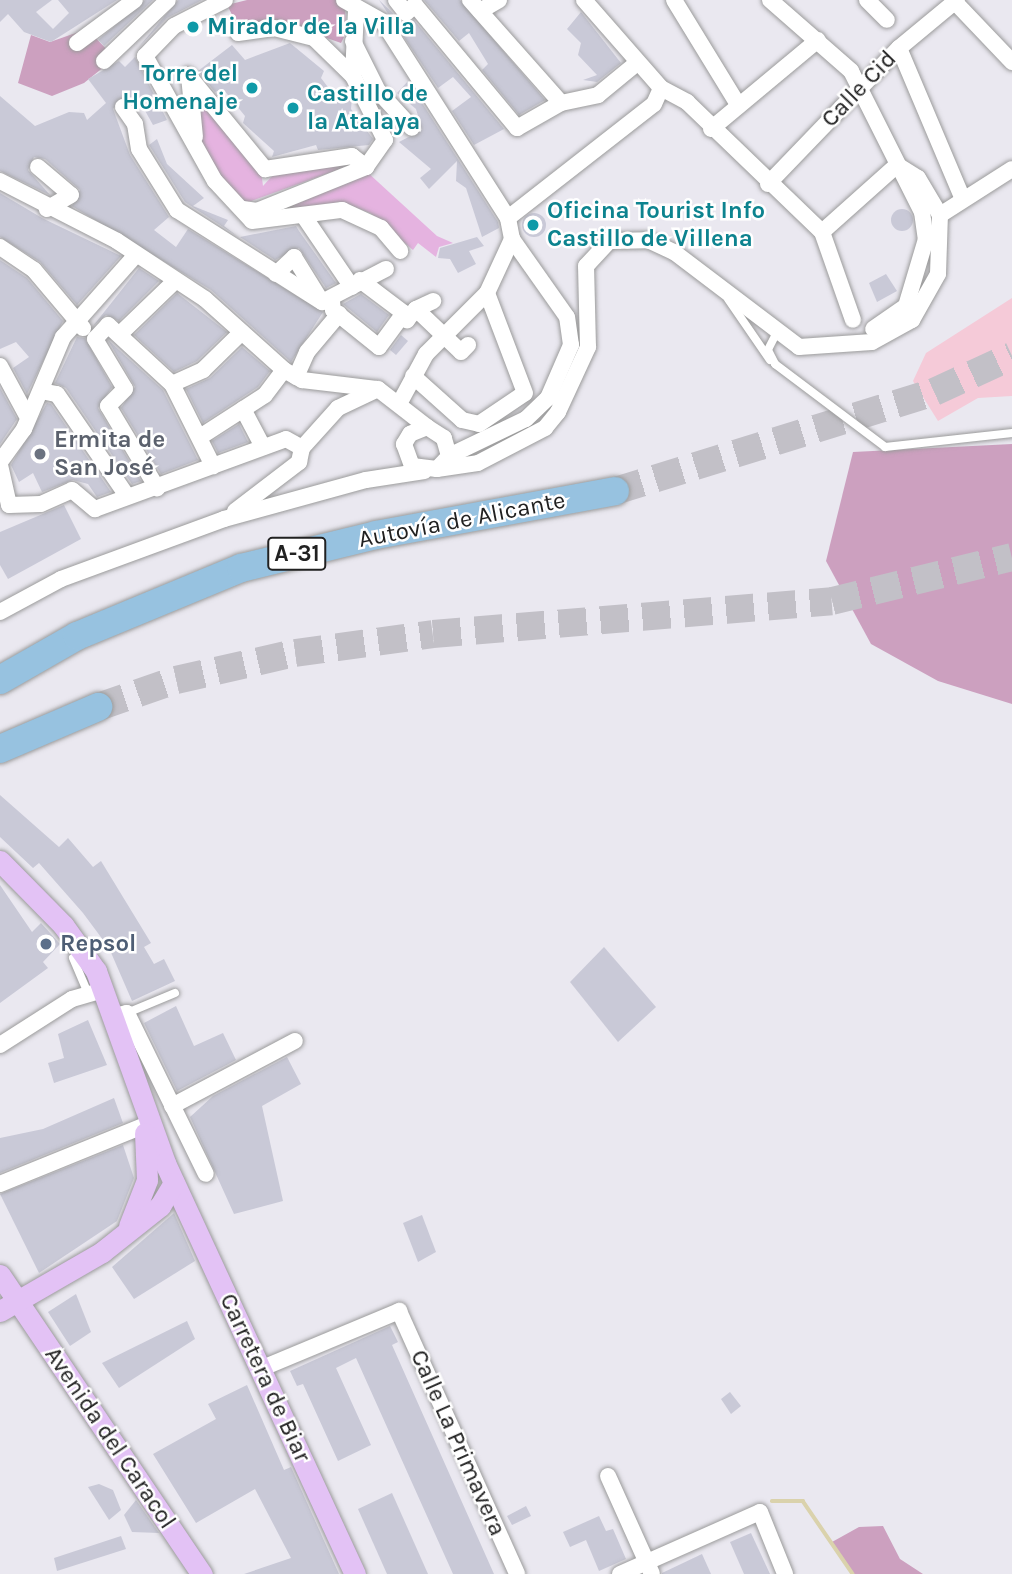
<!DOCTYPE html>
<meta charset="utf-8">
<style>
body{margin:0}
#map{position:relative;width:1012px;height:1574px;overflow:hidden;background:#eae8f0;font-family:Karla,sans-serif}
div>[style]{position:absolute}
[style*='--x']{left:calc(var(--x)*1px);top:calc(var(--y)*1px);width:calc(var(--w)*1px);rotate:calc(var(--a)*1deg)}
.grass>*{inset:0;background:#e5b3e0}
.forest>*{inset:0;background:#cca0bf}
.park>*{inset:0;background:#f5cad8}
.stream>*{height:3.5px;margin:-1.75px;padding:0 1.75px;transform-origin:1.75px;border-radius:1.75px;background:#dad2ac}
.building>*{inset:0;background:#c9c9d7}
.round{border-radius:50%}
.highway-tunnel>*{height:28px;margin-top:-14px;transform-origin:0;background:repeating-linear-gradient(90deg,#c2c0c7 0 28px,transparent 0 42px)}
.roads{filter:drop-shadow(0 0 2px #9b9b9b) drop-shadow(0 0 2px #9b9b9b)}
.lane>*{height:8px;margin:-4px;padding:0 4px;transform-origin:4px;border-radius:4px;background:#fff}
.street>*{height:16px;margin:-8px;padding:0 8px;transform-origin:8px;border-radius:8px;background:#fff}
.secondary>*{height:21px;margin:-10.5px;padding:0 10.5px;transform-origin:10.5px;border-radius:10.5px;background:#e3c2f5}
.highway>*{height:28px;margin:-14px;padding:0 14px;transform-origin:14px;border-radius:14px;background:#97c2e0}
.dots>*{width:19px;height:19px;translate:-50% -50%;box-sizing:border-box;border:4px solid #fff;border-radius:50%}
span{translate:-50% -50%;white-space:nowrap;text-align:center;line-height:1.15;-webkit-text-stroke:5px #fff;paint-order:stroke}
.shield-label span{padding:2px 5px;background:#fff;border:2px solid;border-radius:5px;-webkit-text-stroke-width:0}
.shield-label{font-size:23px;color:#212121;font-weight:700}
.culture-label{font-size:24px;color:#0d838f;font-weight:700}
.left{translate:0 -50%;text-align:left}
.right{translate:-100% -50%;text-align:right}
.street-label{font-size:24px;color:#212121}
.worship-label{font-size:24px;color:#5b616d;font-weight:700}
.service-label{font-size:24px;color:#4e5e75;font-weight:700}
</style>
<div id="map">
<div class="grass">
<i style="clip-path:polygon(201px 91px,261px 171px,263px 186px,274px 174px,359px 162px,246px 203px,227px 187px,201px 146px)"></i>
<i style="clip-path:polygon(366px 171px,437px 236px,453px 243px,439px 247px,436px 257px,418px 243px,413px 250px,370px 213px,341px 202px,282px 212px,280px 205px)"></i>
</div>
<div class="forest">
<i style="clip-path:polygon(247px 0,336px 0,345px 6px,346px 33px,341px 43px,284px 23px,239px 28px,227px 5px)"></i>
<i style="clip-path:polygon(87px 29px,115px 58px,84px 83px,52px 96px,18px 83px,31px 35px,50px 42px)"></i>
<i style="clip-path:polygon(1012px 444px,1012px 704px,938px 681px,871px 644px,826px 561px,853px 452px)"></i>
<i style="clip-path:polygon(883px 1526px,900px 1559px,923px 1574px,853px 1574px,832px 1542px,859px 1527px)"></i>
</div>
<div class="park">
<i style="clip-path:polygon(1012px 298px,1012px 396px,978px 398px,938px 421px,913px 381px,926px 353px)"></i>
</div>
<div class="stream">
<i style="--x:772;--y:1501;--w:31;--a:0"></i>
<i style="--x:803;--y:1501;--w:88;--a:55.6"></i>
</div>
<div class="building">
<i style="clip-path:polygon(0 0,52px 0,36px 12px,53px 29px,69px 13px,58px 0,117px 0,51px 42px,24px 32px,8px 14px,0 22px)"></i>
<i style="clip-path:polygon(145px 0,153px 0,104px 46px,98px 40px)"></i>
<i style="clip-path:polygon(178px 0,202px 0,167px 18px,138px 48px)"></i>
<i style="clip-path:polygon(379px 0,402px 22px,414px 20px,504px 129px,474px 145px,452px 111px,471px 97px,453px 77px,438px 88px)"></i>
<i style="clip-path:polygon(424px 0,460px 0,545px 100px,519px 115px,482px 70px,488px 64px,469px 33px,459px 41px)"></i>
<i style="clip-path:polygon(581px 12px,621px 63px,597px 82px,583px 80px,597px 75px,578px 55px,581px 43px,567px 29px)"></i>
<i style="clip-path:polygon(290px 43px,324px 71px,321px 78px,340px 103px,352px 97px,351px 109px,373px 139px,369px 145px,318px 150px,316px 145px,272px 157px,274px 151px,243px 123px,245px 116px,223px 89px,215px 92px,198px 71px,232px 45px,245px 60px)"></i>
<i style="clip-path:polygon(135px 57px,167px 120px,153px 125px,138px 98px,137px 109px,123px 97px,113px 109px,130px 155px,169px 217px,154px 230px,176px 247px,188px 229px,323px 312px,291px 362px,211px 290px,72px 206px,80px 190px,45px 159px,34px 157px,28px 170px,50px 195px,0 171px,0 96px,35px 126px,69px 112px,84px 113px,87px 120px,106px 103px,88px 79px,119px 61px,125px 67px)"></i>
<i style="clip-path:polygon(408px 81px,498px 222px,499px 228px,482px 237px,466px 188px,456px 181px,457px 161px,429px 189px,420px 178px,431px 169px,399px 142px,422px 130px,416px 109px,397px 93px)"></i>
<i style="clip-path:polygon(157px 139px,167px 164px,204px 198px,193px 206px,228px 220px,224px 226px,237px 236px,185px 202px,149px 145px)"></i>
<i style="clip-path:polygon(0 193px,42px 218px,121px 256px,77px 305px,40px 262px,0 237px)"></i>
<i class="round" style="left:891px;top:209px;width:22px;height:22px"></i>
<i class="round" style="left:522px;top:213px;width:24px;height:24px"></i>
<i style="clip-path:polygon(296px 226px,299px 231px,336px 283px,326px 288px,299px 248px,275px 260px,240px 237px)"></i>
<i style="clip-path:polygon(477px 237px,484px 246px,469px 251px,476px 264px,458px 273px,450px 259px,438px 258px,440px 248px)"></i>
<i style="clip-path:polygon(0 260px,27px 278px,63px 321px,27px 394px,13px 368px,29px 357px,16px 342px,0 349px)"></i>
<i style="clip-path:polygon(139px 268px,159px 281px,119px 321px,106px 315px,93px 326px)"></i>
<i style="clip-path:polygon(886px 274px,897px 291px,877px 302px,869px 283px)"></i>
<i style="clip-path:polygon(177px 293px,227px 332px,197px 361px,174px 372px,134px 335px)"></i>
<i style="clip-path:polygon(361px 294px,389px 315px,377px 332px,343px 304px)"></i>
<i style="clip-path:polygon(401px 335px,408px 341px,396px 355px,390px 350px)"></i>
<i style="clip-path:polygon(77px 337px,85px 338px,112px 387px,98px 408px,141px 481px,132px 484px,66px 388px,55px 383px)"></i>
<i style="clip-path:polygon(108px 340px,163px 390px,198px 460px,161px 474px,121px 408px,135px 387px)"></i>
<i style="clip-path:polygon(242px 347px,270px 371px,258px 387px,203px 423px,186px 389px,210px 378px)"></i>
<i style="clip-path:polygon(0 388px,17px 419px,0 444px)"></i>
<i style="clip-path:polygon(47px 403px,51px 404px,111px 492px,97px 497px,88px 484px,73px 480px,42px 492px,33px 473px,19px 482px,11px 465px)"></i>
<i style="clip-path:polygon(239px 424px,248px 442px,218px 453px,212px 441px)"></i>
<i style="clip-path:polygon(64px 505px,81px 539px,8px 579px,0 565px,0 532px)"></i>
<i style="clip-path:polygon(0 795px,59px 847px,68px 838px,93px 867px,101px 861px,151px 943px,144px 947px,154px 964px,164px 959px,175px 981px,132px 1001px,109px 948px,83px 913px,39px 863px,33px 868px,0 837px)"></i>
<i style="clip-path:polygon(0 885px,32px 932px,41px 923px,60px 944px,43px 962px,48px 968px,0 1003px)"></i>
<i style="clip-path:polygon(604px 947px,656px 1007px,618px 1042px,570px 982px)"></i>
<i style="clip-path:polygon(176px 1006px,194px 1046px,223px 1033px,236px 1060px,177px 1091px,144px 1023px)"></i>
<i style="clip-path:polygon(88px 1020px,107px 1065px,54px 1083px,48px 1063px,64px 1058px,58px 1034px)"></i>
<i style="clip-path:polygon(287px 1057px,301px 1084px,262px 1106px,283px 1201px,234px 1214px,190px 1117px,213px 1096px)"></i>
<i style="clip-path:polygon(114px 1098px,123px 1123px,0 1173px,0 1138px,43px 1129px)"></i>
<i style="clip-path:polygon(123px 1145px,134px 1178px,117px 1221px,39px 1273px,0 1194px)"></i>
<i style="clip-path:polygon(174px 1213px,195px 1261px,134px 1299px,112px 1267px)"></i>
<i style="clip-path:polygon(422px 1215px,436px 1252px,418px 1262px,403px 1223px)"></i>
<i style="clip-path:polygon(76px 1294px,91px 1332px,70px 1346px,48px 1312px)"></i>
<i style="clip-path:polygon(187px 1321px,195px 1339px,119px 1388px,102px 1363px)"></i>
<i style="clip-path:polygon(390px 1326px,398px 1342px,392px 1345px,494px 1574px,453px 1574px,356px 1358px,336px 1368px,371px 1445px,338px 1461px,303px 1384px,297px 1386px,290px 1371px)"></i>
<i style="clip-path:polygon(247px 1385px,284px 1470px,291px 1467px,339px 1574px,244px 1574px,291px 1558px,255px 1489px,196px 1523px,153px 1454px,216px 1419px,208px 1404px)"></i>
<i style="clip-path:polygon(730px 1392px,741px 1406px,731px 1414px,721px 1399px)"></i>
<i style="clip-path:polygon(99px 1484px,113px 1490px,121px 1510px,109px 1520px,88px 1487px)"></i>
<i style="clip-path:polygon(392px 1493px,428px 1574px,387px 1574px,358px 1509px)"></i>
<i style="clip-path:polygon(136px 1500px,159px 1533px,132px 1532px,124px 1515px)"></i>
<i style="clip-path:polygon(526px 1506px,531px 1516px,512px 1525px,507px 1516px)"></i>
<i style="clip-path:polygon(599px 1516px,606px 1531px,613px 1529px,626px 1559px,599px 1571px,586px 1540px,570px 1547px,563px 1532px)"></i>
<i style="clip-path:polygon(751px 1533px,770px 1574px,744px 1574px,730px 1542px)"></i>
<i style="clip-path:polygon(121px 1536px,126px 1549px,57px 1571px,54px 1558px)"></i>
<i style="clip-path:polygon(702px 1554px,711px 1574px,662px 1574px,662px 1573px)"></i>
</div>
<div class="highway-tunnel">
<i style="--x:615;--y:491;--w:334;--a:-17.2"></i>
<i style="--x:934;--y:392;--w:86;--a:-24.8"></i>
<i style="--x:98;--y:707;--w:83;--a:-19.1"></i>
<i style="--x:176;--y:680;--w:122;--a:-12.8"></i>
<i style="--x:295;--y:653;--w:139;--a:-7.8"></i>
<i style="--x:433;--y:634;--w:400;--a:-4.7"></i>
<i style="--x:832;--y:601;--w:185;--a:-13.7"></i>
</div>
<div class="roads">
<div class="lane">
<i style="--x:728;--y:299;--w:74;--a:55.5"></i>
<i style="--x:776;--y:334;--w:18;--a:117"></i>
<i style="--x:768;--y:350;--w:16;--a:63"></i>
<i style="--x:775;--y:364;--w:138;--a:37"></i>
<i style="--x:885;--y:447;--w:128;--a:-6.3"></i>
<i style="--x:82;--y:951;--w:11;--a:142"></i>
<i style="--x:73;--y:958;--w:39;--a:67"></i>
<i style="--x:127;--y:1013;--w:52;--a:-22.6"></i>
</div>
<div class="street">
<i style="--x:225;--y:0;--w:57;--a:153"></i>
<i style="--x:174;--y:26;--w:42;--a:134"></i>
<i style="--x:145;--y:56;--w:143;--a:60.8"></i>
<i style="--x:215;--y:181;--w:54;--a:47.2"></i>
<i style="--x:252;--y:221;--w:91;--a:-7"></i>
<i style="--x:342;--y:210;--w:43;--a:24.8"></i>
<i style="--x:381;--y:228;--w:30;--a:50"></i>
<i style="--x:344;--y:0;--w:45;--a:29.4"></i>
<i style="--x:383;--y:22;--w:232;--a:57.5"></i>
<i style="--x:396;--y:0;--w:16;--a:52"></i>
<i style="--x:406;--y:13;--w:12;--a:-42"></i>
<i style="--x:415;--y:5;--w:160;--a:50.3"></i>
<i style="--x:517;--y:128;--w:51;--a:-29.6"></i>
<i style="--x:561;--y:103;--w:38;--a:-12"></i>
<i style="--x:598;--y:95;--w:50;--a:-39.4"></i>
<i style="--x:470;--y:0;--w:137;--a:48.5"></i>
<i style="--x:584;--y:0;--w:117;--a:48.8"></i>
<i style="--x:661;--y:88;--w:30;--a:28"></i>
<i style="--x:687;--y:102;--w:187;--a:43.9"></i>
<i style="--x:822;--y:232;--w:93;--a:70.6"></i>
<i style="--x:674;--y:0;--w:124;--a:58.5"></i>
<i style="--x:770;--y:0;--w:108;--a:41.2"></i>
<i style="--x:851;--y:71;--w:158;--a:63.3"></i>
<i style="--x:922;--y:212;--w:27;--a:82"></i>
<i style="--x:926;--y:239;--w:70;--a:106.6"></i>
<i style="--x:906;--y:306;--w:40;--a:145.1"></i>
<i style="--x:867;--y:0;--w:28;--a:45"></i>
<i style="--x:953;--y:0;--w:86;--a:46.4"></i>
<i style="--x:480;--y:11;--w:22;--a:-30"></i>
<i style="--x:238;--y:33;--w:36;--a:-8"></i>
<i style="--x:274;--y:28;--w:41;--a:14"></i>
<i style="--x:314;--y:38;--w:54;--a:44.3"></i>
<i style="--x:353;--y:41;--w:56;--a:63.4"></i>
<i style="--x:378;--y:91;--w:50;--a:47.4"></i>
<i style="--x:77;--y:43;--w:72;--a:-36.6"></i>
<i style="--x:899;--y:48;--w:162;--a:67.1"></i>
<i style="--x:104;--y:61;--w:88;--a:-43.6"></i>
<i style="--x:188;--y:75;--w:122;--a:50.7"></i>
<i style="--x:265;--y:169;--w:88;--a:-8.5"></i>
<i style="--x:352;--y:156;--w:18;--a:38"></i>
<i style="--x:189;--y:76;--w:61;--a:84.4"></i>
<i style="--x:123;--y:107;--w:21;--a:55"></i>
<i style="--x:135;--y:124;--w:25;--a:81"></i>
<i style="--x:139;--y:149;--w:72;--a:58.1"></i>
<i style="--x:177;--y:210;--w:172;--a:32.4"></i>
<i style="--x:322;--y:302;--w:72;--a:-27.3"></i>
<i style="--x:711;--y:129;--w:139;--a:-39.8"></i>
<i style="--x:38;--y:167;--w:43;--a:40.3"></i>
<i style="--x:71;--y:195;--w:28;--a:150"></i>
<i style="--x:0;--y:181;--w:131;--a:27.1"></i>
<i style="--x:117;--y:241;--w:105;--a:33.4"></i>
<i style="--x:205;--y:299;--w:106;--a:41.9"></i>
<i style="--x:284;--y:370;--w:21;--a:29"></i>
<i style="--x:302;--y:380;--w:77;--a:6.8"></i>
<i style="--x:378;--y:389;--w:62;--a:37.8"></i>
<i style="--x:768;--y:184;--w:189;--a:-46.1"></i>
<i style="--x:899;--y:48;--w:75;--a:-39.6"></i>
<i style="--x:243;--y:209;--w:14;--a:8"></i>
<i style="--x:257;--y:211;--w:118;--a:-22"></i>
<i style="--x:366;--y:167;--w:33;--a:-55"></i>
<i style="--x:385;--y:140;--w:72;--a:-116.6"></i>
<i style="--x:353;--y:76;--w:66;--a:-87.4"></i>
<i style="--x:303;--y:215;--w:87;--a:55.8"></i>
<i style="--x:940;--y:215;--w:85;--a:-32.6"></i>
<i style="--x:822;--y:232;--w:101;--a:-41.8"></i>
<i style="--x:0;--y:247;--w:41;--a:34.1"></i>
<i style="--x:34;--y:270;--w:76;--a:49.8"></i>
<i style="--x:276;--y:274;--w:25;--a:-43"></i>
<i style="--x:294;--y:257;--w:49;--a:58.2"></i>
<i style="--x:360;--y:280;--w:55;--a:36.9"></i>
<i style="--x:332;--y:302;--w:8;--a:83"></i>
<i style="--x:333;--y:310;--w:59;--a:38.8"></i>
<i style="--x:379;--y:347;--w:42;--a:-53.7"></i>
<i style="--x:404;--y:313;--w:8;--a:67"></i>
<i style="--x:407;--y:320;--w:14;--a:-51"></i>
<i style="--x:416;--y:309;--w:62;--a:43.7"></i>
<i style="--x:461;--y:352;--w:10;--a:-45"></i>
<i style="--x:416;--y:309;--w:19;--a:-25"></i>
<i style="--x:121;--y:333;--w:75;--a:-43.9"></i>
<i style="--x:95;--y:339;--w:19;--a:-47"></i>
<i style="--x:108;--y:325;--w:87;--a:42.7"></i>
<i style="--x:172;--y:384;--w:92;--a:63.4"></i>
<i style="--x:95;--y:339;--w:58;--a:59"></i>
<i style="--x:125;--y:389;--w:24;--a:135"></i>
<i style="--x:108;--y:406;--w:96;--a:59.1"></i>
<i style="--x:0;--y:366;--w:55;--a:61.6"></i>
<i style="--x:413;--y:376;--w:66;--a:41.9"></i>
<i style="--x:462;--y:420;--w:17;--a:13"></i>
<i style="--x:479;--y:424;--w:55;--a:-34"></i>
<i style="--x:525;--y:393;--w:107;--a:-110.8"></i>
<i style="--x:296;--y:377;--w:27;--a:-66"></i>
<i style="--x:307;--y:352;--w:50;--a:-49.9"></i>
<i style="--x:172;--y:384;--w:34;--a:-24"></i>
<i style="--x:203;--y:370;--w:54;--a:-44.3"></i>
<i style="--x:41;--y:391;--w:16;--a:11"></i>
<i style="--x:57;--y:394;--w:124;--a:55.5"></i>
<i style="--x:399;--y:404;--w:57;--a:-61.6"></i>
<i style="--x:426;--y:354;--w:86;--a:-45"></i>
<i style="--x:487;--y:293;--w:60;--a:-65.2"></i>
<i style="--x:243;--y:409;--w:43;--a:62.2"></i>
<i style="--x:200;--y:437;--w:77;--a:-32.9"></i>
<i style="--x:265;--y:395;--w:31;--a:-53"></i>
<i style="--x:449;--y:456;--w:19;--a:-106"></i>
<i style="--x:444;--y:438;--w:20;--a:-147"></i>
<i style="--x:427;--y:427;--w:18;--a:158"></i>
<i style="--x:410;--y:434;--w:12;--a:121"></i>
<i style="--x:404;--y:444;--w:23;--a:70"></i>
<i style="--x:412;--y:466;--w:25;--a:7"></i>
<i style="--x:437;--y:469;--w:18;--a:-47"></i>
<i style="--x:449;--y:456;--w:85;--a:-25.7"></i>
<i style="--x:526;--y:419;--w:30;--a:-44"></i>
<i style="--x:548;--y:398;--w:58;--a:-66.5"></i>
<i style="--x:571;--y:345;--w:28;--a:-98"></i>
<i style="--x:567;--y:317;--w:95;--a:-125.2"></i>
<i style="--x:512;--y:239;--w:21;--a:-101"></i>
<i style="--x:508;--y:218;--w:185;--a:-38"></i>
<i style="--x:654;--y:104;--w:17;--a:-66"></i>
<i style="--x:0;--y:462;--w:41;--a:-54"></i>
<i style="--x:24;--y:429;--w:100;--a:-67"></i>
<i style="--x:63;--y:337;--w:108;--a:-48.4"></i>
<i style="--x:0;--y:465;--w:41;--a:77.3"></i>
<i style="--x:9;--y:505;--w:32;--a:-2"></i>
<i style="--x:41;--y:504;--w:34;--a:-24"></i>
<i style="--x:72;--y:490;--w:30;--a:40"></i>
<i style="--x:95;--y:509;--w:203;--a:-20.1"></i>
<i style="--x:286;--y:439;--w:18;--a:29"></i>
<i style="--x:437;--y:469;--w:41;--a:-8.3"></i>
<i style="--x:478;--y:463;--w:76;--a:-27.6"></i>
<i style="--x:545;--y:428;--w:21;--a:-51"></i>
<i style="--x:558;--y:412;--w:72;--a:-65.2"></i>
<i style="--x:588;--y:347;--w:81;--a:-91.4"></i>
<i style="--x:586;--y:266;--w:34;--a:-47"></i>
<i style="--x:609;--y:241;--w:39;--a:-1"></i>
<i style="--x:648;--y:240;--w:29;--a:25"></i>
<i style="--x:674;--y:252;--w:157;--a:37.2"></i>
<i style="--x:799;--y:347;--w:73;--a:-3.9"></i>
<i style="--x:872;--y:342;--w:46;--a:-28.8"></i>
<i style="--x:912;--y:320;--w:53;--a:-60.5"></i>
<i style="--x:938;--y:274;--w:59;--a:-88.1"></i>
<i style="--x:940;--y:215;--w:43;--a:-120.7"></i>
<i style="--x:918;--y:178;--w:25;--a:-148"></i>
<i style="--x:235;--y:511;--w:81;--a:-37.4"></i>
<i style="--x:299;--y:462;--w:14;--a:-78"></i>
<i style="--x:302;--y:448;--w:54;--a:-48"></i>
<i style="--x:338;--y:408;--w:42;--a:-25.3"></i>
<i style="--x:0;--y:612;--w:69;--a:-28.4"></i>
<i style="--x:61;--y:579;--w:174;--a:-20.2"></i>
<i style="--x:224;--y:519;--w:147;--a:-15.4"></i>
<i style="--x:366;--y:480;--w:59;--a:-8.8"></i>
<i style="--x:115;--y:1016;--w:12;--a:-14"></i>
<i style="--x:127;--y:1013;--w:179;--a:63.9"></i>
<i style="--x:0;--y:1045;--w:85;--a:-32.6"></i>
<i style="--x:72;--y:999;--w:33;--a:-16"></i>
<i style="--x:172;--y:1106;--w:139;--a:-27.9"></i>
<i style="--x:0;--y:1184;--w:154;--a:-22.1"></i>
<i style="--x:260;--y:1369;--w:151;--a:-22.6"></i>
<i style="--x:399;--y:1311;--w:288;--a:65.8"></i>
<i style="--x:608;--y:1476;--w:107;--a:65.8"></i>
<i style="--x:620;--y:1574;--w:153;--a:-23.9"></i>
<i style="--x:760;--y:1512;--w:67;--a:68"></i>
</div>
<div class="secondary">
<i style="--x:0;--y:861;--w:90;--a:45.5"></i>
<i style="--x:63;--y:925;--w:57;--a:54.3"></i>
<i style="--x:96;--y:971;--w:204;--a:70.2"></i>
<i style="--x:165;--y:1163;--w:453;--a:65.2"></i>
<i style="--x:129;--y:1226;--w:49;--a:-68.6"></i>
<i style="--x:147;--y:1180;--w:47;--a:-92.4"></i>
<i style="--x:0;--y:1275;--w:361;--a:56"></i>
<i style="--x:0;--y:1311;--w:118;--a:-30"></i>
<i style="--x:102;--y:1252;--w:74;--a:-38.4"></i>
<i style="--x:160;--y:1206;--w:27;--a:-59"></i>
</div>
<div class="highway">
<i style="--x:0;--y:680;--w:89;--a:-29.7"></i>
<i style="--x:77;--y:636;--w:178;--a:-22.5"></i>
<i style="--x:241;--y:568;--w:139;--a:-13.7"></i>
<i style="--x:376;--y:535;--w:243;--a:-10.4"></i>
<i style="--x:0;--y:749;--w:107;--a:-23.2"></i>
</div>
</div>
<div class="dots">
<i style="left:193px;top:27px;background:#0f9aa8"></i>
<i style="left:252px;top:88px;background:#0f9aa8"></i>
<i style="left:293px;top:108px;background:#0f9aa8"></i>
<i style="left:533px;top:225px;background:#0f9aa8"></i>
<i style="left:40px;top:454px;background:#6b7280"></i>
<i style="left:46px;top:944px;background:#5c6f8a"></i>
</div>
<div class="shield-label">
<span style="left:297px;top:554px">A-31</span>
</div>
<div class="culture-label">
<span class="left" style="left:207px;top:27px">Mirador de la Villa</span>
<span class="right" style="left:238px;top:88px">Torre del<br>Homenaje</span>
<span class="left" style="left:307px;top:108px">Castillo de<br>la Atalaya</span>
<span class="left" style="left:547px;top:225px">Oficina Tourist Info<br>Castillo de Villena</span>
</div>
<div class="street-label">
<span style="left:859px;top:89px;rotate:-46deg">Calle Cid</span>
<span style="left:462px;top:520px;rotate:-11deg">Autovía de Alicante</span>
<span style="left:265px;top:1378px;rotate:65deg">Carretera de Biar</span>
<span style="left:110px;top:1438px;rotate:56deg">Avenida del Caracol</span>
<span style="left:458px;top:1443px;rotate:66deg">Calle La Primavera</span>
</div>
<div class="worship-label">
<span class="left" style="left:54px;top:454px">Ermita de<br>San José</span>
</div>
<div class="service-label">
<span class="left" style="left:60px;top:944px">Repsol</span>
</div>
</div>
